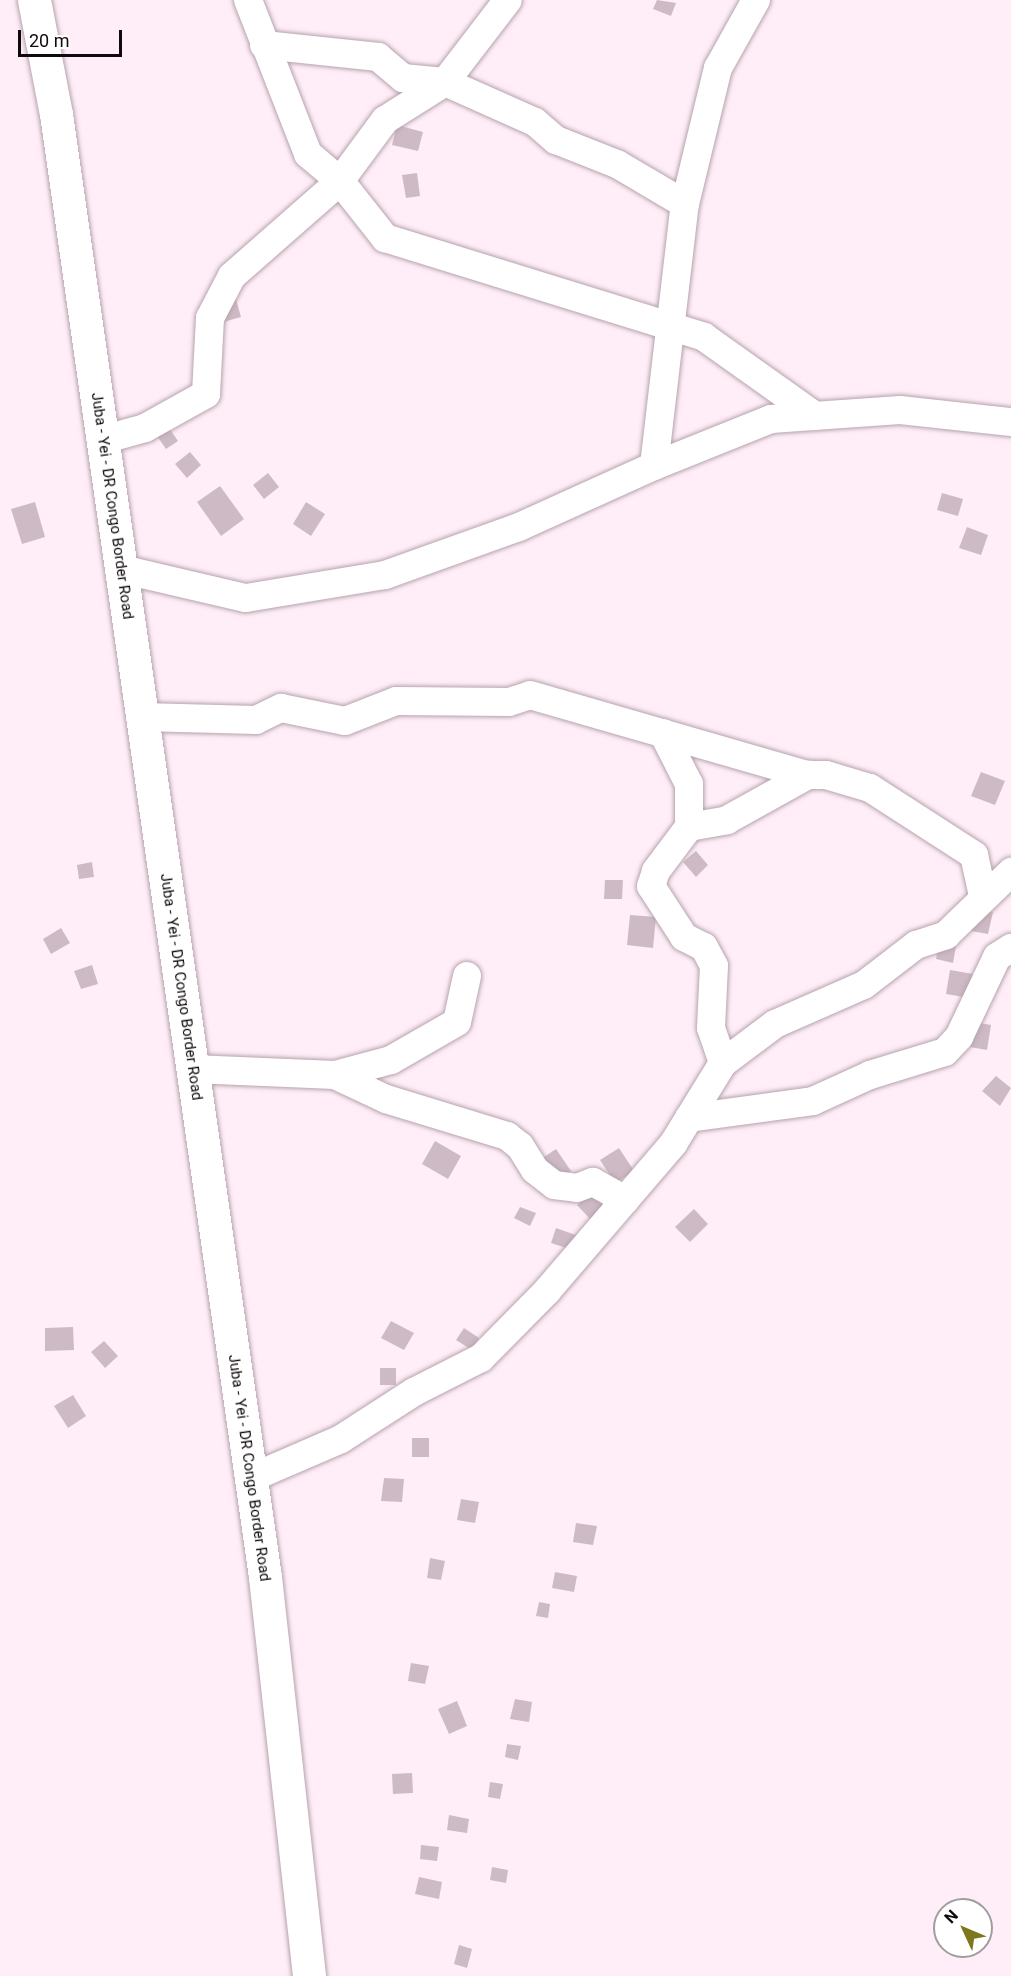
<!DOCTYPE html>
<style>
body{margin:0}
#map{position:relative;width:1011px;height:1976px;overflow:hidden;background:#ffeef7;font-family:Roboto,sans-serif}
div>[style]{position:absolute}
[style*='--x']{left:calc(var(--x)*1px);top:calc(var(--y)*1px);width:calc(var(--w)*1px);rotate:calc(var(--a)*1deg)}
.building>*{inset:0;background:#cdbac5}
.roads{filter:drop-shadow(0 0 2px #b6a3ae) drop-shadow(0 0 2px #b6a3ae)}
.street>*{height:28px;margin:-14px;padding:0 14px;transform-origin:14px;border-radius:14px;background:#fff}
.primary>*{height:33px;margin:-16.5px;padding:0 16.5px;transform-origin:16.5px;border-radius:16.5px;background:#fff}
span{translate:-50% -50%;white-space:nowrap;text-align:center;line-height:1.15;-webkit-text-stroke:5px #fff;paint-order:stroke}
.street-label{font-size:15px;color:#100a0d}
.north{position:absolute;left:933px;top:1898px;width:60px;height:60px;box-sizing:border-box;background:#fff;border:2px solid #9f9d9e;border-radius:50%;rotate:314deg;font-size:16px;font-weight:700;line-height:24px;text-align:center;color:#100a0d}
.north::after{content:'';display:block;margin:auto;width:21px;height:27px;background:#7c781e;clip-path:polygon(50% 0,100% 100%,50% 72%,0 100%)}
.scale{position:absolute;left:18px;top:30px;width:104px;height:27px;box-sizing:border-box;border:3px solid #100a0d;border-top:0;padding-left:8px;font-size:18px;line-height:21px;white-space:nowrap;color:#100a0d;-webkit-text-stroke:4px #fff;paint-order:stroke}
</style>
<div id="map">
<div class="building">
<i style="clip-path:polygon(657px 0,676px 3px,671px 16px,653px 9px)"></i>
<i style="clip-path:polygon(397px 125px,423px 132px,418px 151px,392px 145px)"></i>
<i style="clip-path:polygon(417px 173px,420px 196px,406px 198px,402px 175px)"></i>
<i style="clip-path:polygon(236px 299px,241px 317px,223px 322px,217px 305px)"></i>
<i style="clip-path:polygon(167px 425px,178px 441px,166px 449px,155px 433px)"></i>
<i style="clip-path:polygon(190px 452px,201px 465px,187px 478px,175px 464px)"></i>
<i style="clip-path:polygon(268px 473px,279px 487px,264px 499px,253px 485px)"></i>
<i style="clip-path:polygon(220px 486px,244px 519px,221px 536px,197px 502px)"></i>
<i style="clip-path:polygon(942px 493px,963px 499px,958px 516px,937px 510px)"></i>
<i style="clip-path:polygon(35px 502px,45px 537px,22px 544px,11px 509px)"></i>
<i style="clip-path:polygon(306px 502px,325px 514px,311px 536px,293px 524px)"></i>
<i style="clip-path:polygon(967px 527px,988px 535px,981px 555px,959px 548px)"></i>
<i style="clip-path:polygon(981px 772px,1005px 781px,995px 805px,971px 796px)"></i>
<i style="clip-path:polygon(696px 851px,708px 865px,696px 877px,683px 862px)"></i>
<i style="clip-path:polygon(92px 862px,94px 877px,79px 879px,77px 865px)"></i>
<i style="clip-path:polygon(605px 880px,623px 880px,622px 899px,604px 899px)"></i>
<i style="clip-path:polygon(976px 909px,993px 912px,988px 934px,971px 931px)"></i>
<i style="clip-path:polygon(630px 915px,656px 917px,653px 948px,627px 945px)"></i>
<i style="clip-path:polygon(61px 928px,70px 943px,51px 954px,43px 939px)"></i>
<i style="clip-path:polygon(939px 942px,956px 946px,953px 963px,936px 959px)"></i>
<i style="clip-path:polygon(92px 965px,98px 984px,81px 989px,74px 971px)"></i>
<i style="clip-path:polygon(950px 970px,973px 974px,969px 998px,946px 994px)"></i>
<i style="clip-path:polygon(974px 1022px,991px 1025px,987px 1050px,970px 1047px)"></i>
<i style="clip-path:polygon(996px 1076px,1011px 1088px,1000px 1106px,982px 1091px)"></i>
<i style="clip-path:polygon(435px 1141px,461px 1156px,448px 1179px,422px 1164px)"></i>
<i style="clip-path:polygon(619px 1148px,634px 1171px,615px 1183px,600px 1160px)"></i>
<i style="clip-path:polygon(556px 1149px,571px 1171px,555px 1181px,541px 1159px)"></i>
<i style="clip-path:polygon(594px 1189px,609px 1206px,592px 1221px,577px 1205px)"></i>
<i style="clip-path:polygon(520px 1207px,536px 1213px,530px 1226px,514px 1218px)"></i>
<i style="clip-path:polygon(694px 1209px,708px 1224px,690px 1242px,675px 1227px)"></i>
<i style="clip-path:polygon(556px 1228px,584px 1238px,579px 1252px,551px 1243px)"></i>
<i style="clip-path:polygon(391px 1321px,414px 1333px,404px 1350px,381px 1338px)"></i>
<i style="clip-path:polygon(73px 1327px,74px 1350px,45px 1351px,45px 1328px)"></i>
<i style="clip-path:polygon(464px 1328px,479px 1338px,472px 1350px,456px 1340px)"></i>
<i style="clip-path:polygon(104px 1341px,118px 1356px,105px 1368px,91px 1352px)"></i>
<i style="clip-path:polygon(380px 1368px,396px 1368px,396px 1385px,380px 1385px)"></i>
<i style="clip-path:polygon(73px 1395px,86px 1416px,68px 1428px,54px 1406px)"></i>
<i style="clip-path:polygon(412px 1438px,429px 1438px,429px 1457px,412px 1457px)"></i>
<i style="clip-path:polygon(384px 1478px,404px 1479px,402px 1502px,381px 1501px)"></i>
<i style="clip-path:polygon(461px 1499px,479px 1502px,475px 1523px,457px 1520px)"></i>
<i style="clip-path:polygon(576px 1523px,597px 1526px,593px 1545px,573px 1542px)"></i>
<i style="clip-path:polygon(430px 1558px,445px 1561px,441px 1580px,427px 1578px)"></i>
<i style="clip-path:polygon(555px 1572px,577px 1576px,574px 1592px,552px 1588px)"></i>
<i style="clip-path:polygon(539px 1602px,550px 1604px,548px 1618px,536px 1616px)"></i>
<i style="clip-path:polygon(411px 1663px,429px 1666px,425px 1684px,408px 1681px)"></i>
<i style="clip-path:polygon(515px 1699px,532px 1702px,529px 1722px,510px 1719px)"></i>
<i style="clip-path:polygon(457px 1701px,467px 1726px,449px 1734px,438px 1709px)"></i>
<i style="clip-path:polygon(507px 1744px,521px 1746px,518px 1760px,505px 1757px)"></i>
<i style="clip-path:polygon(412px 1773px,413px 1793px,393px 1794px,392px 1774px)"></i>
<i style="clip-path:polygon(490px 1782px,503px 1784px,500px 1799px,488px 1797px)"></i>
<i style="clip-path:polygon(449px 1815px,469px 1819px,467px 1833px,447px 1830px)"></i>
<i style="clip-path:polygon(421px 1845px,439px 1847px,437px 1861px,420px 1859px)"></i>
<i style="clip-path:polygon(492px 1867px,508px 1870px,506px 1883px,490px 1880px)"></i>
<i style="clip-path:polygon(419px 1877px,442px 1882px,439px 1899px,415px 1894px)"></i>
<i style="clip-path:polygon(459px 1945px,472px 1949px,467px 1968px,454px 1964px)"></i>
</div>
<div class="roads">
<div class="street">
<i style="--x:248;--y:0;--w:165;--a:68.7"></i>
<i style="--x:308;--y:154;--w:42;--a:40.2"></i>
<i style="--x:340;--y:181;--w:73;--a:51.7"></i>
<i style="--x:385;--y:238;--w:334;--a:17.2"></i>
<i style="--x:704;--y:337;--w:136;--a:35.4"></i>
<i style="--x:264;--y:45;--w:115;--a:6"></i>
<i style="--x:378;--y:57;--w:33;--a:40"></i>
<i style="--x:403;--y:78;--w:42;--a:5.4"></i>
<i style="--x:445;--y:82;--w:98;--a:24"></i>
<i style="--x:535;--y:122;--w:28;--a:41"></i>
<i style="--x:556;--y:140;--w:66;--a:21.5"></i>
<i style="--x:617;--y:164;--w:79;--a:30.5"></i>
<i style="--x:102;--y:440;--w:45;--a:-15.6"></i>
<i style="--x:145;--y:428;--w:70;--a:-29.1"></i>
<i style="--x:206;--y:394;--w:76;--a:-87"></i>
<i style="--x:210;--y:318;--w:47;--a:-62.4"></i>
<i style="--x:232;--y:276;--w:144;--a:-41.3"></i>
<i style="--x:340;--y:181;--w:76;--a:-53.6"></i>
<i style="--x:385;--y:120;--w:71;--a:-32.3"></i>
<i style="--x:445;--y:82;--w:103;--a:-52.5"></i>
<i style="--x:654;--y:466;--w:264;--a:-83.3"></i>
<i style="--x:685;--y:204;--w:140;--a:-76.4"></i>
<i style="--x:718;--y:68;--w:78;--a:-60.8"></i>
<i style="--x:121;--y:569;--w:128;--a:13.1"></i>
<i style="--x:246;--y:598;--w:141;--a:-9.4"></i>
<i style="--x:385;--y:575;--w:142;--a:-19.7"></i>
<i style="--x:519;--y:527;--w:148;--a:-24.3"></i>
<i style="--x:654;--y:466;--w:126;--a:-21.9"></i>
<i style="--x:771;--y:419;--w:129;--a:-4"></i>
<i style="--x:900;--y:410;--w:112;--a:6.2"></i>
<i style="--x:142;--y:717;--w:114;--a:1.5"></i>
<i style="--x:256;--y:720;--w:28;--a:-26"></i>
<i style="--x:281;--y:708;--w:65;--a:11.5"></i>
<i style="--x:345;--y:721;--w:55;--a:-21.4"></i>
<i style="--x:396;--y:701;--w:113;--a:0.5"></i>
<i style="--x:509;--y:702;--w:22;--a:-18"></i>
<i style="--x:530;--y:695;--w:289;--a:16.1"></i>
<i style="--x:808;--y:775;--w:18;--a:0"></i>
<i style="--x:826;--y:775;--w:46;--a:16.5"></i>
<i style="--x:870;--y:788;--w:124;--a:32.8"></i>
<i style="--x:974;--y:855;--w:42;--a:77.6"></i>
<i style="--x:663;--y:733;--w:57;--a:63"></i>
<i style="--x:689;--y:784;--w:43;--a:90"></i>
<i style="--x:689;--y:827;--w:55;--a:126.9"></i>
<i style="--x:656;--y:871;--w:16;--a:108"></i>
<i style="--x:651;--y:886;--w:61;--a:57.1"></i>
<i style="--x:684;--y:937;--w:22;--a:27"></i>
<i style="--x:704;--y:947;--w:21;--a:62"></i>
<i style="--x:714;--y:966;--w:62;--a:92.8"></i>
<i style="--x:711;--y:1028;--w:37;--a:71"></i>
<i style="--x:689;--y:827;--w:39;--a:-10"></i>
<i style="--x:727;--y:820;--w:93;--a:-29.1"></i>
<i style="--x:192;--y:1069;--w:143;--a:2.4"></i>
<i style="--x:335;--y:1075;--w:56;--a:25.2"></i>
<i style="--x:386;--y:1099;--w:127;--a:17"></i>
<i style="--x:507;--y:1136;--w:16;--a:38"></i>
<i style="--x:520;--y:1146;--w:28;--a:58"></i>
<i style="--x:535;--y:1170;--w:24;--a:38"></i>
<i style="--x:554;--y:1185;--w:23;--a:7"></i>
<i style="--x:577;--y:1188;--w:17;--a:-21"></i>
<i style="--x:593;--y:1182;--w:37;--a:29"></i>
<i style="--x:335;--y:1075;--w:58;--a:-15"></i>
<i style="--x:391;--y:1060;--w:76;--a:-29.9"></i>
<i style="--x:457;--y:1022;--w:47;--a:-77.7"></i>
<i style="--x:689;--y:1118;--w:125;--a:-7.8"></i>
<i style="--x:813;--y:1101;--w:63;--a:-24.5"></i>
<i style="--x:870;--y:1075;--w:78;--a:-17"></i>
<i style="--x:945;--y:1052;--w:21;--a:-47"></i>
<i style="--x:959;--y:1037;--w:89;--a:-64.6"></i>
<i style="--x:997;--y:957;--w:17;--a:-33"></i>
<i style="--x:251;--y:1478;--w:98;--a:-23.4"></i>
<i style="--x:341;--y:1439;--w:87;--a:-32.8"></i>
<i style="--x:414;--y:1392;--w:75;--a:-26.9"></i>
<i style="--x:481;--y:1358;--w:94;--a:-45.4"></i>
<i style="--x:547;--y:1291;--w:194;--a:-49.4"></i>
<i style="--x:673;--y:1144;--w:95;--a:-58.3"></i>
<i style="--x:723;--y:1063;--w:65;--a:-36.9"></i>
<i style="--x:775;--y:1024;--w:97;--a:-23.7"></i>
<i style="--x:864;--y:985;--w:66;--a:-37.6"></i>
<i style="--x:916;--y:945;--w:32;--a:-18"></i>
<i style="--x:946;--y:935;--w:91;--a:-44.1"></i>
</div>
<div class="primary">
<i style="--x:34;--y:0;--w:116;--a:79.1"></i>
<i style="--x:56;--y:114;--w:1478;--a:81.87"></i>
<i style="--x:265;--y:1577;--w:401;--a:83.7"></i>
</div>
</div>
<div class="street-label">
<span style="left:112px;top:506px;rotate:82deg">Juba - Yei - DR Congo Border Road</span>
<span style="left:181px;top:987px;rotate:82deg">Juba - Yei - DR Congo Border Road</span>
<span style="left:249px;top:1468px;rotate:82deg">Juba - Yei - DR Congo Border Road</span>
</div>
<div class="north">N</div>
<div class="scale">20 m</div>
</div>
